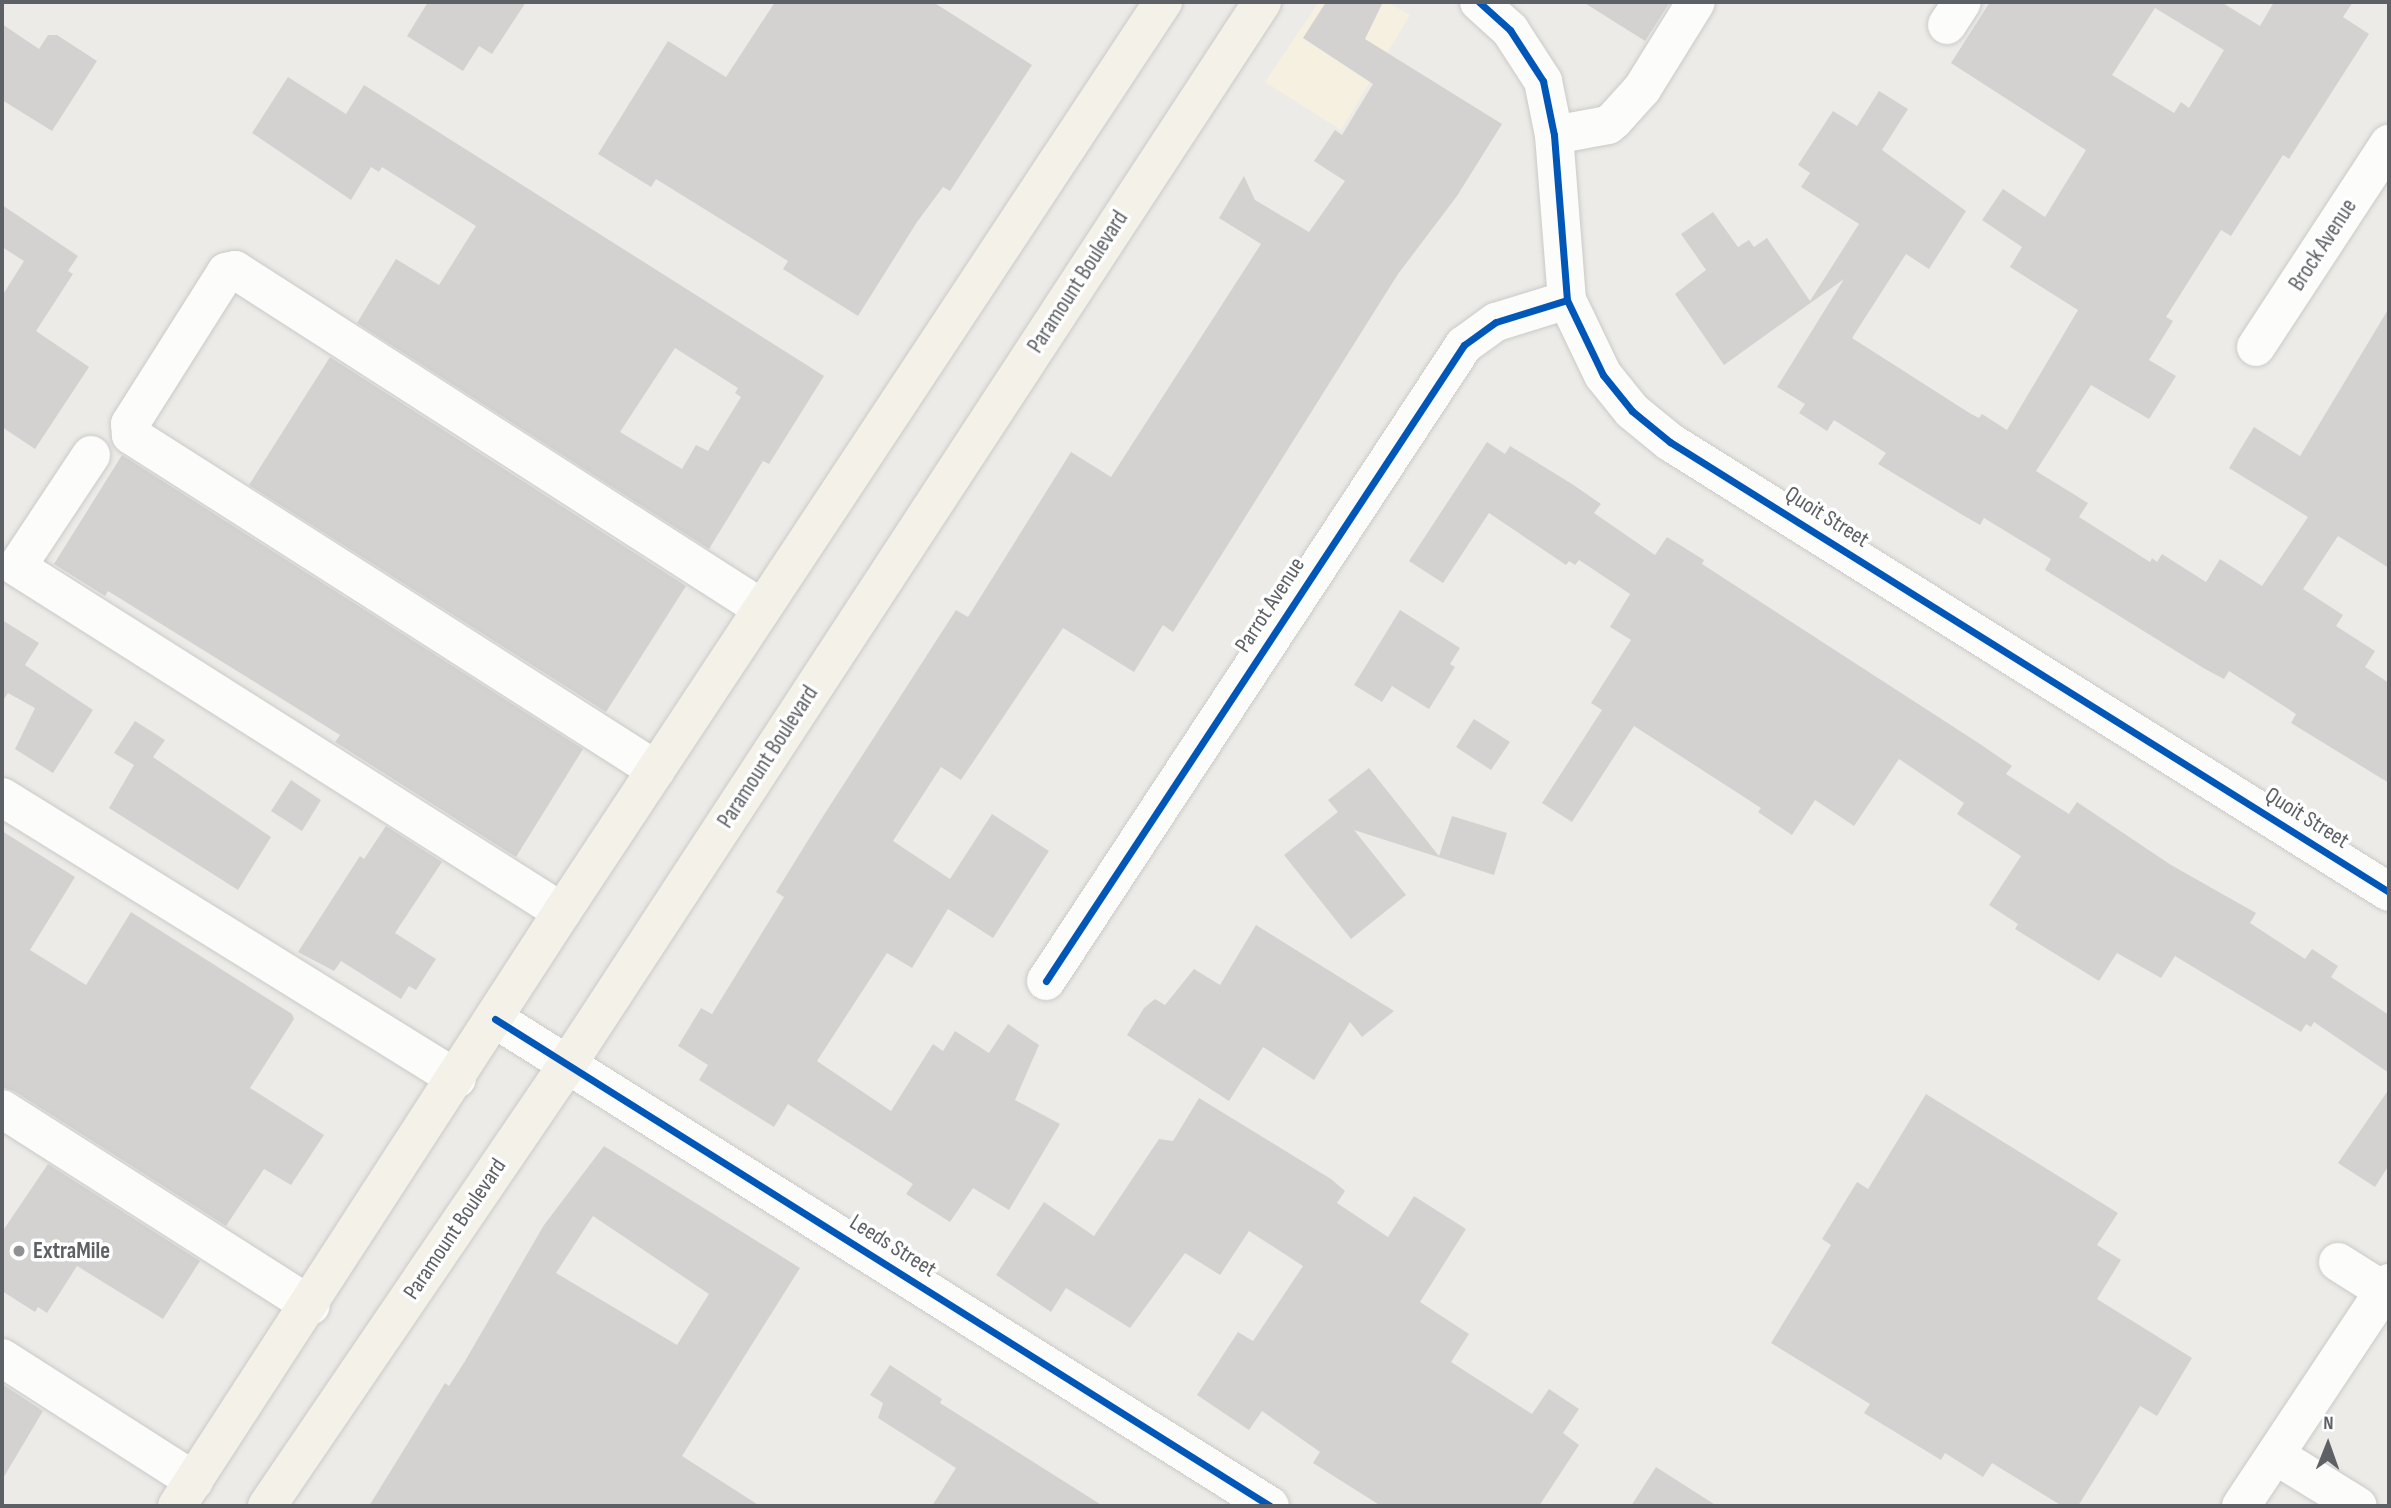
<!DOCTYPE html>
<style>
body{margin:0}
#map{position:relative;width:2391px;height:1508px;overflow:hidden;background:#edebe7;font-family:"Sofia Sans Condensed",sans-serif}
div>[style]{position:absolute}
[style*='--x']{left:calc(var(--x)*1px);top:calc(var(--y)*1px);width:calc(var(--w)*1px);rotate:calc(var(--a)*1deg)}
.commercial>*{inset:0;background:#f6f0e1}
.building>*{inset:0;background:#d3d2d0}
.roads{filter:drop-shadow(0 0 2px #c9cac9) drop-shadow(0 0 2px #c9cac9)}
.minor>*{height:38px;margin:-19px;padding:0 19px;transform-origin:19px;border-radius:19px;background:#fcfcfb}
.major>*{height:38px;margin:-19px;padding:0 19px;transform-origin:19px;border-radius:19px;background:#f3f1e8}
.cycleway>*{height:7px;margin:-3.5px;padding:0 3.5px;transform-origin:3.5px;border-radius:3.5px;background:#0057b8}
.dots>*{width:19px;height:19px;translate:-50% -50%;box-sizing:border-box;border:4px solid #fff;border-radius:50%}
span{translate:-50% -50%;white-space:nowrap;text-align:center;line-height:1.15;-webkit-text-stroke:7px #fff;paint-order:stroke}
.street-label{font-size:23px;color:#5d6165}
.poi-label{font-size:23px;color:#5d6165;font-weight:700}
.left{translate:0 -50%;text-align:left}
.frame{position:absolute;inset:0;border:4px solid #5d6165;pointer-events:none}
.north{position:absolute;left:2293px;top:1410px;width:70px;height:70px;-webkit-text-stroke:5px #fff;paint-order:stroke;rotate:1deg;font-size:19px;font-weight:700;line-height:28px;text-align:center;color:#5d6165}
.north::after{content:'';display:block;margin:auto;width:24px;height:32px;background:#5d6165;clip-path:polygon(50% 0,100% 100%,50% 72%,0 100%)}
</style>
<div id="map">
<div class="commercial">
<i style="clip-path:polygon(1319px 2px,1387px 2px,1410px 15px,1341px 130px,1265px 82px)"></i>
</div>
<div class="building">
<i style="clip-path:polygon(428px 2px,526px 2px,492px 54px,479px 46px,463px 71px,407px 36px)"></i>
<i style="clip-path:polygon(775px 2px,933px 2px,1032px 65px,950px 191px,943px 187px,917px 222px,858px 316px,783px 269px,788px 261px,656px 179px,651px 187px,598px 154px,668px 41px,726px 77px)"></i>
<i style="clip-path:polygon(1326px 2px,1383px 2px,1365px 39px,1502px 124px,1457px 196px,1398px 274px,1173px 632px,1163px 625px,1134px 672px,1063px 628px,961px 780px,941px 767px,893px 841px,950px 879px,992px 814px,1049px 851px,993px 938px,948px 909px,912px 968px,887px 953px,817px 1061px,891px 1111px,933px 1044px,943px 1051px,955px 1031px,989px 1053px,1008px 1024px,1039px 1045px,1015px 1100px,1060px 1124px,1009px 1210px,973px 1188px,950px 1222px,906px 1194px,913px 1184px,788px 1104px,774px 1127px,699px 1080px,708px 1065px,678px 1046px,701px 1008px,712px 1014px,784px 897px,776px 892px,820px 821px,956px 610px,968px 617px,1071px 452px,1111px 477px,1261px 244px,1219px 218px,1244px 176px,1255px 200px,1309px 232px,1345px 181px,1314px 161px,1335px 130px,1342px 135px,1373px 84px,1303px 38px)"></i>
<i style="clip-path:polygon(1583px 2px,1670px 2px,1645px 41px)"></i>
<i style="clip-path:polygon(evenodd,1990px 2px,2221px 2px,2260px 26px,2274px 2px,2353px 2px,2343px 17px,2369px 34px,2289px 159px,2283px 155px,2231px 236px,2221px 230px,2166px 317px,2173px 321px,2149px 360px,2176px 376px,2149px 419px,2091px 385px,2036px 471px,2088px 503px,2079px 517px,2150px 562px,2152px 558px,2157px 562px,2162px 554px,2206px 582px,2220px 559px,2262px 586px,2308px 517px,2229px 468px,2254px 427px,2300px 456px,2389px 308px,2389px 568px,2338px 536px,2303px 589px,2343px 615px,2336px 626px,2375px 651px,2365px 667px,2389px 683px,2389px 783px,2291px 723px,2296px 714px,2229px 671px,2224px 679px,2205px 669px,2045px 570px,2051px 559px,1984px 518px,1980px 525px,1961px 514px,1878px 464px,1886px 453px,1834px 420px,1827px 431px,1799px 413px,1805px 404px,1777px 387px,1844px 279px,1724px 365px,1675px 294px,1706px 270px,1681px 234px,1713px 212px,1738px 247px,1749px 240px,1754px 247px,1767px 238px,1810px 301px,1859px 224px,1801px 187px,1810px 173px,1798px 165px,1833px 111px,1857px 126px,1879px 91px,1908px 109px,1882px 150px,1966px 211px,1929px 269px,1906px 254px,1852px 338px,1971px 414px,1979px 418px,1982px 414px,2007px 430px,2078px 310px,2010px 267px,2022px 247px,1982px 220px,2003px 189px,2045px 217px,2086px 150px,1951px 63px,1990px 2px,2155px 8px,2224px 50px,2189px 108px,2181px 102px,2174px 113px,2112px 75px,2155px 8px)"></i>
<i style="clip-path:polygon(2px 24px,39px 49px,48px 35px,57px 35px,97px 61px,52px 131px,2px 100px)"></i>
<i style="clip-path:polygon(evenodd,288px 77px,346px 114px,364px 85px,824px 376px,769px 464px,763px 461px,709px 549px,357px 323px,396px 259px,439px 285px,476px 226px,382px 167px,379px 172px,371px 167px,351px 200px,252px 133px,288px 77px,675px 348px,738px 388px,735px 393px,741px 397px,708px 451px,696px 445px,682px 469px,620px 432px,675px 348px)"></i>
<i style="clip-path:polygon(2px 205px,78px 256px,68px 271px,73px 274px,36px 331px,89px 367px,35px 449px,2px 427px,2px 296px,24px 261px,2px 247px)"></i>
<i style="clip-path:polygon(330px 357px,686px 586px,606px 712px,249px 485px)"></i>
<i style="clip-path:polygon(1487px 442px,1505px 454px,1510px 446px,1572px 484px,1601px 504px,1594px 513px,1655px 555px,1667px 537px,1704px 560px,1702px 564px,1980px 744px,2012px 766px,2006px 774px,2069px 814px,2077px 802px,2171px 865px,2256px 913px,2250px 923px,2305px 959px,2312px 949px,2338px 966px,2331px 977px,2389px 1015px,2389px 1073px,2314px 1022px,2311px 1027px,2306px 1024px,2301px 1032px,2175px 956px,2161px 978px,2117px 953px,2099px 981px,2015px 929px,2018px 924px,1989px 905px,2021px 856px,1957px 814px,1964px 803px,1899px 759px,1854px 826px,1815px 800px,1792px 835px,1758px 812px,1761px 808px,1634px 726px,1572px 822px,1542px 803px,1602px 710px,1591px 703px,1631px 640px,1610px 627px,1630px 594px,1579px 560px,1575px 565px,1569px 561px,1566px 565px,1489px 513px,1443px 583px,1409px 561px)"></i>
<i style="clip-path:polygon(122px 455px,583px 749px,516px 857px,335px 742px,340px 735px,108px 591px,105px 596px,54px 564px)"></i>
<i style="clip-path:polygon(1400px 610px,1460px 648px,1450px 664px,1455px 667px,1429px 709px,1392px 686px,1382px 702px,1354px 685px)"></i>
<i style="clip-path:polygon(2px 620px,39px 643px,25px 665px,93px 710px,53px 773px,15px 749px,35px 708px,8px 693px,2px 702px)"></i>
<i style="clip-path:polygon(1474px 719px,1510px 742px,1491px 770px,1456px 747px)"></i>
<i style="clip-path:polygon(135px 721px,165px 740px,153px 757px,271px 837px,238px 890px,109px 808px,134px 765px,114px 753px)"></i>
<i style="clip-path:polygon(1369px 768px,1439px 856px,1452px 816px,1507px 833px,1494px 875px,1354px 830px,1406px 895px,1351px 939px,1284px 855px,1338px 812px,1328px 800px)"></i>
<i style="clip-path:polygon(291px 780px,321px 800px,302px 831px,271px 811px)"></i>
<i style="clip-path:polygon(386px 826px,442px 862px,395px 933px,436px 959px,416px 990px,409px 986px,401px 999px,341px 961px,334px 971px,298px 952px,360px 856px,364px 859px)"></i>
<i style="clip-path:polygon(2px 831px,75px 877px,30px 950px,86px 985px,131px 912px,292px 1014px,294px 1019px,250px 1088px,324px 1135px,291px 1185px,264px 1169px,226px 1226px,14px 1091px,2px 1087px)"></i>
<i style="clip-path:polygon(1256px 925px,1394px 1011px,1362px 1037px,1350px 1022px,1314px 1080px,1263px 1047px,1229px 1101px,1127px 1035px,1144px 1008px,1155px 999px,1165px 1005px,1194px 969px,1220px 985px)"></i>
<i style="clip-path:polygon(2389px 1089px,2389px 1165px,2375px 1187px,2338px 1163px)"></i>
<i style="clip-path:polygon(1926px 1094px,2118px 1213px,2097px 1245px,2121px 1260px,2097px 1299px,2192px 1358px,2157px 1416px,2140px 1406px,2078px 1506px,2062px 1506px,1992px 1463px,1983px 1477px,1945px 1453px,1941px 1460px,1864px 1413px,1870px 1404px,1771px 1343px,1831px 1245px,1822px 1239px,1857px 1182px,1868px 1189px)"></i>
<i style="clip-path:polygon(1199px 1098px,1331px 1179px,1345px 1191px,1337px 1203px,1388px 1237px,1414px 1196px,1466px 1229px,1420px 1302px,1469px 1334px,1451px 1362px,1532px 1414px,1549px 1389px,1579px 1409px,1563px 1433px,1579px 1445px,1539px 1506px,1381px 1506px,1313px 1463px,1320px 1452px,1262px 1411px,1249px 1430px,1197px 1395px,1238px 1332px,1253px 1341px,1303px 1266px,1249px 1231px,1220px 1275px,1185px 1253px,1130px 1328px,1066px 1288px,1051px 1312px,996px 1275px,1044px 1202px,1094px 1236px,1159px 1139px,1173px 1141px)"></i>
<i style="clip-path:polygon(evenodd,604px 1146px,800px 1268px,682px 1456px,760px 1506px,369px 1506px,445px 1383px,449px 1386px,465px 1361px,544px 1225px,604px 1146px,593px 1216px,709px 1294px,677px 1345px,556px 1273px,593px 1216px)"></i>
<i style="clip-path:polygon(48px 1164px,200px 1261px,163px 1319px,77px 1266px,47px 1313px,38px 1307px,35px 1312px,2px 1291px,2px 1232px)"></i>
<i style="clip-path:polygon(890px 1365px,942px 1399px,940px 1403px,1103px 1506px,932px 1506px,956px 1468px,878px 1418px,883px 1403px,870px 1395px)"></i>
<i style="clip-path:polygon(2px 1384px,43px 1411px,2px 1480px)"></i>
<i style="clip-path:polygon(1656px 1467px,1717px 1506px,1631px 1506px)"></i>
</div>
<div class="roads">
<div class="minor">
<i style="--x:1479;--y:2;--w:42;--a:42.1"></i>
<i style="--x:1510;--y:30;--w:61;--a:57.1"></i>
<i style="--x:1543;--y:81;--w:55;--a:78.5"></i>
<i style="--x:1554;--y:135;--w:166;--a:85.5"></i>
<i style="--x:1567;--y:300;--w:83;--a:64.4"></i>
<i style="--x:1603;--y:375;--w:46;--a:51.1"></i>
<i style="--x:1632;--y:411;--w:49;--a:39.2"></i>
<i style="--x:1670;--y:442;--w:848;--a:32.04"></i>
<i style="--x:1947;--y:25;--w:27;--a:-57"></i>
<i style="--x:1554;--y:135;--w:55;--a:-10.5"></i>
<i style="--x:1608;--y:125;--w:8;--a:-40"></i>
<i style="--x:1614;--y:120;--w:42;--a:-47.9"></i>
<i style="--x:1642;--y:89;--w:102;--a:-58.2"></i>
<i style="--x:2256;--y:347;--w:243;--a:-56.8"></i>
<i style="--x:91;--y:455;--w:134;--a:123.5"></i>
<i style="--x:17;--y:567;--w:645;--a:32.33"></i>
<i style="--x:656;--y:770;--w:623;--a:-147.46"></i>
<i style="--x:131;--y:435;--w:11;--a:-95"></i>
<i style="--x:130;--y:424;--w:180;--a:-57.7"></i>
<i style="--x:226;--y:272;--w:9;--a:-13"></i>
<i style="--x:235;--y:270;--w:625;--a:32.72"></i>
<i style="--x:2;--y:797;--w:535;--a:31.79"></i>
<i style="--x:1046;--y:981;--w:761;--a:-56.69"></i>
<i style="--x:1464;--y:345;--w:39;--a:-36"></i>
<i style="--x:1496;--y:322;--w:74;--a:-17.2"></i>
<i style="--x:495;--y:1019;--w:915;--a:32.14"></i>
<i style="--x:2;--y:1109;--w:366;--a:32.5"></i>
<i style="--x:2338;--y:1262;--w:54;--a:32.2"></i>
<i style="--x:2;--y:1358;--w:228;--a:32.6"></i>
<i style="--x:2275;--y:1455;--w:97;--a:31.6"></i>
<i style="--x:2241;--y:1506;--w:268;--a:-56.4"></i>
</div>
<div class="major">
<i style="--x:177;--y:1506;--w:708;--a:-57.05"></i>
<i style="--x:562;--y:912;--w:1091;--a:-56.56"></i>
<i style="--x:267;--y:1506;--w:533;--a:-55.77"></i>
<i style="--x:567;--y:1065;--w:1270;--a:-56.82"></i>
</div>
</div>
<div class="cycleway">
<i style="--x:1479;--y:2;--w:42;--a:42.1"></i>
<i style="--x:1510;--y:30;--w:61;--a:57.1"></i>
<i style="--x:1543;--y:81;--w:55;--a:78.5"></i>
<i style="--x:1554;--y:135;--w:166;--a:85.5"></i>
<i style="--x:1567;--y:300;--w:83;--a:64.4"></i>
<i style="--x:1603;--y:375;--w:46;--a:51.1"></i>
<i style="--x:1632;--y:411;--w:49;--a:39.2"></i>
<i style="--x:1670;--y:442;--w:848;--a:32.04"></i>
<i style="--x:1046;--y:981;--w:761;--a:-56.69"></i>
<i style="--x:1464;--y:345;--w:39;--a:-36"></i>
<i style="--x:1496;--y:322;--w:74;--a:-17.2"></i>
<i style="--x:495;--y:1019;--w:915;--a:32.14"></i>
</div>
<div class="dots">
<i style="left:19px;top:1251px;background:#8f9192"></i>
</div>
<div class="street-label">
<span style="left:2323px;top:245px;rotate:-57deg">Brock Avenue</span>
<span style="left:1078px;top:282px;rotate:-57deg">Paramount Boulevard</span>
<span style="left:1827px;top:517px;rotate:32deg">Quoit Street</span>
<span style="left:1270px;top:605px;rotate:-57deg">Parrot Avenue</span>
<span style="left:768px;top:757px;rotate:-57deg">Paramount Boulevard</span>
<span style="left:2307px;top:818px;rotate:32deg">Quoit Street</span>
<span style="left:455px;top:1229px;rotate:-56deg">Paramount Boulevard</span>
<span style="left:893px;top:1246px;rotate:32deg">Leeds Street</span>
</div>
<div class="poi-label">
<span class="left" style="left:33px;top:1251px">ExtraMile</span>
</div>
<div class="frame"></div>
<div class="north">N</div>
</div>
